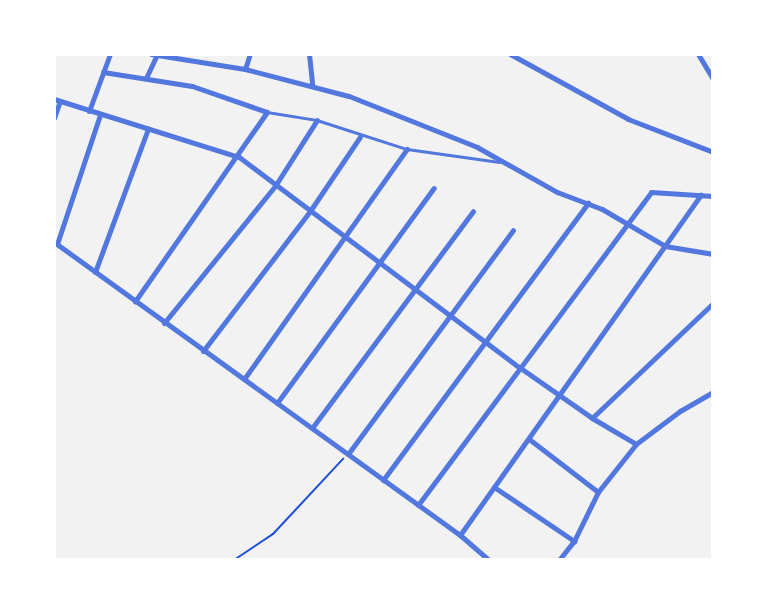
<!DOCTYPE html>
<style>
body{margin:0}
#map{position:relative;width:767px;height:614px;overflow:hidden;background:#f2f2f2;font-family:Roboto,sans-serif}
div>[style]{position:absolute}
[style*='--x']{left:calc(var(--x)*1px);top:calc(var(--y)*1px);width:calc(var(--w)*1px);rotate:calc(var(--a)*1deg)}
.path>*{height:2px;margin:-1px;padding:0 1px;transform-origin:1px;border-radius:1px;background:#1d4ed8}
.service>*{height:2.5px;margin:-1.25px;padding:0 1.25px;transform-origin:1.25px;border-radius:1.25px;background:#5277de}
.minor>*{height:5px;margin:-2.5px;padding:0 2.5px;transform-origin:2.5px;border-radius:2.5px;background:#5277de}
span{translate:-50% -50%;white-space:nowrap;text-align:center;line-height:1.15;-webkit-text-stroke:5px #fff;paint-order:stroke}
.frame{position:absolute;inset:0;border:56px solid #fff;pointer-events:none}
</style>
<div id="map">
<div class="path">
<i style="--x:234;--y:560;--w:47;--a:-33.7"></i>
<i style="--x:273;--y:534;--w:103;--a:-47"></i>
</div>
<div class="service">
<i style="--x:267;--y:112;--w:51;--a:9.1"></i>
<i style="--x:317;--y:120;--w:95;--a:17.9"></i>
<i style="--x:407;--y:149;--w:93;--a:8"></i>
</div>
<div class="minor">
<i style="--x:151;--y:54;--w:95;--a:9.1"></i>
<i style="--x:245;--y:69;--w:107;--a:14.6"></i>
<i style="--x:349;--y:96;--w:138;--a:21.7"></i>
<i style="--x:477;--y:147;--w:92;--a:29.4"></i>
<i style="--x:557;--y:192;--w:48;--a:20.7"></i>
<i style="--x:602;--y:209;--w:73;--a:30.4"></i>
<i style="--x:665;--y:246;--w:49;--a:9.5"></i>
<i style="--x:309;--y:54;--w:31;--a:84"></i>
<i style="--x:510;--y:54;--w:135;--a:28.8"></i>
<i style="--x:628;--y:119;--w:91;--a:21.2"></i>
<i style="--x:698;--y:54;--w:29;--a:59"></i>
<i style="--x:245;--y:69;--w:16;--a:-72"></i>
<i style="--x:103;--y:72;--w:90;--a:8.9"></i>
<i style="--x:192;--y:86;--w:79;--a:19.1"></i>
<i style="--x:267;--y:112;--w:231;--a:124.9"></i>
<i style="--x:146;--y:78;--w:26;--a:-65"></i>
<i style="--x:54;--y:99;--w:194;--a:17.4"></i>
<i style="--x:239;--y:157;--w:350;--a:36.9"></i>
<i style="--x:519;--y:367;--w:89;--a:34.9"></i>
<i style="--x:592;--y:418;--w:51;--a:30.6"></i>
<i style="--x:89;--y:111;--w:61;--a:-69.8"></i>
<i style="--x:54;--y:118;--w:18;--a:-71"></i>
<i style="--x:54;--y:242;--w:501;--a:35.82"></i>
<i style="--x:460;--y:535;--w:38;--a:41"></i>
<i style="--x:57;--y:244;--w:136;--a:-71.6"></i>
<i style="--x:95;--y:272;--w:153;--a:-69.7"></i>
<i style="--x:164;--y:323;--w:176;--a:-51"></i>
<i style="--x:275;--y:186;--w:78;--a:-57.5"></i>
<i style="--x:203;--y:351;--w:176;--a:-52.6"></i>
<i style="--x:310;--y:211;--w:89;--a:-56"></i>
<i style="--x:244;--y:379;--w:282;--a:-54.7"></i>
<i style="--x:277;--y:403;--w:266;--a:-53.9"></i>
<i style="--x:592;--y:418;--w:167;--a:-43.5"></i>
<i style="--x:312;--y:428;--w:270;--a:-53.4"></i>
<i style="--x:529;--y:439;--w:87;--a:37.5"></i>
<i style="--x:348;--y:454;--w:278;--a:-53.6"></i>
<i style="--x:383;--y:480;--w:345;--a:-53.5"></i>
<i style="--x:494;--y:487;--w:97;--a:34"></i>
<i style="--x:418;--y:505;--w:390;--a:-53.3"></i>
<i style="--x:651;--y:192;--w:62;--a:3.7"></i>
<i style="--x:460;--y:535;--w:417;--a:-54.7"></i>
<i style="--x:559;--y:560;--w:24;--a:-52"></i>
<i style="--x:574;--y:541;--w:55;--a:-63.9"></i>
<i style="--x:598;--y:492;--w:61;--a:-51.6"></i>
<i style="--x:636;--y:444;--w:55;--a:-36.9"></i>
<i style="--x:680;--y:411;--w:38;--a:-30"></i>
</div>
<div class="frame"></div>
</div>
